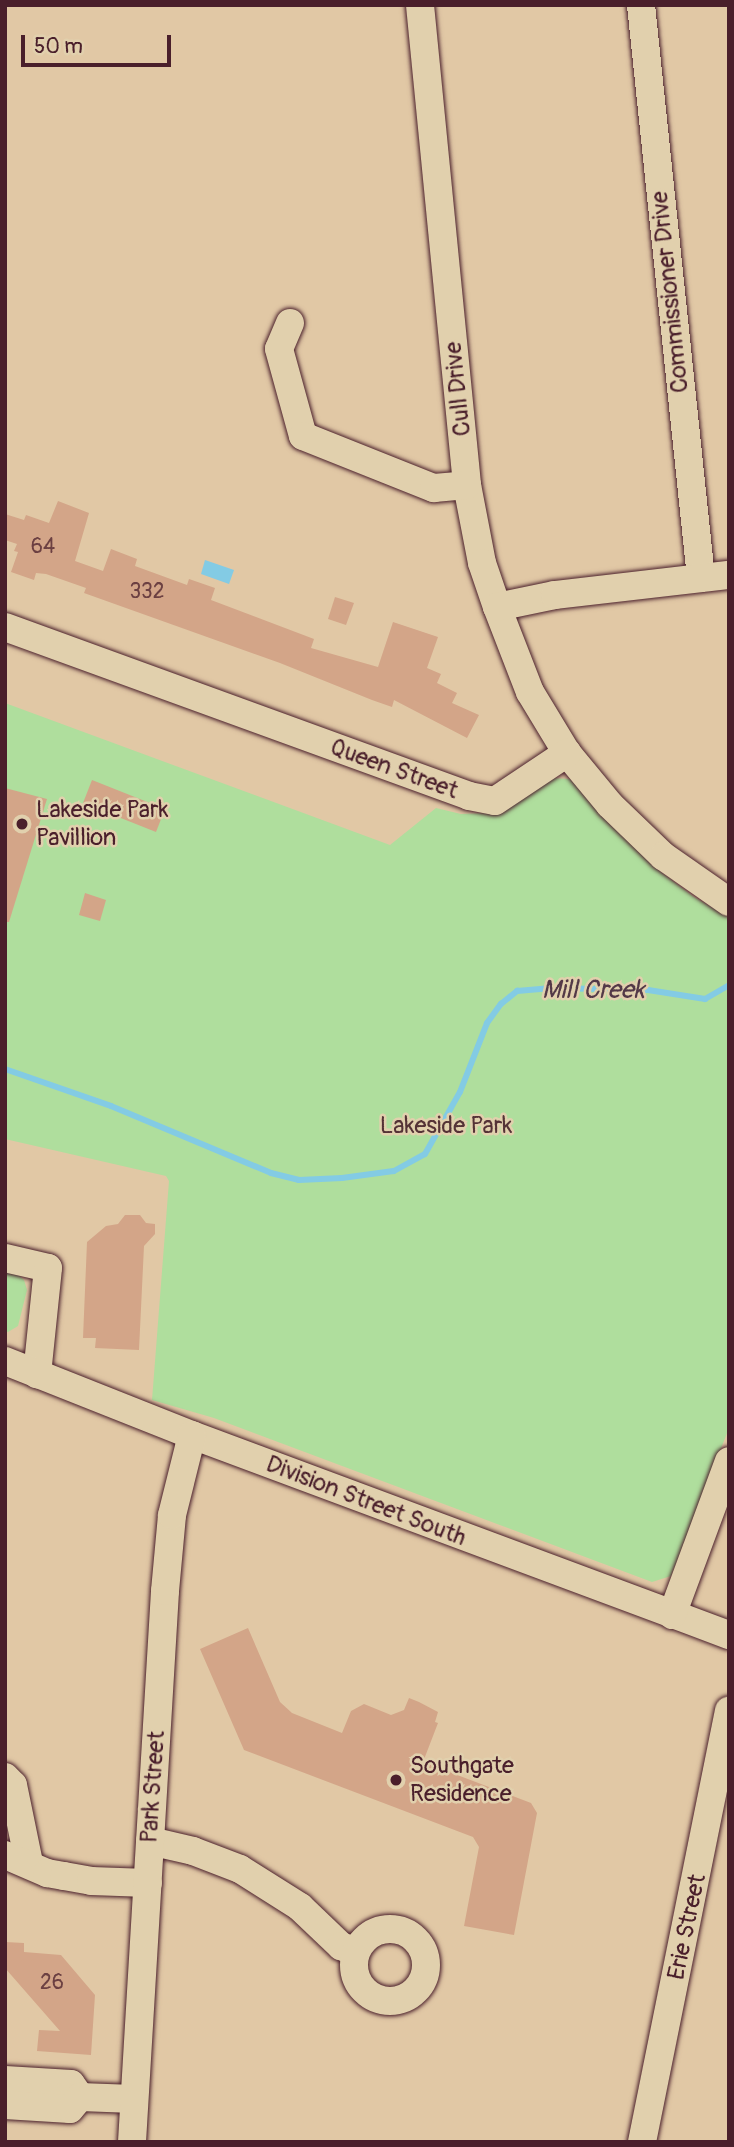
<!DOCTYPE html>
<style>
body{margin:0}
#map{position:relative;width:734px;height:2147px;overflow:hidden;background:#e1c8a5;font-family:Pangolin,sans-serif}
div>[style]{position:absolute}
[style*='--x']{left:calc(var(--x)*1px);top:calc(var(--y)*1px);width:calc(var(--w)*1px);rotate:calc(var(--a)*1deg)}
.green>*{inset:0;background:#afde9d}
.water>*{inset:0;background:#83cbe4}
.stream>*{height:6px;margin:-3px;padding:0 3px;transform-origin:3px;border-radius:3px;background:#83cbe4}
.building>*{inset:0;background:#d3a588}
.roads{filter:drop-shadow(0 0 2px #4a1f2b) drop-shadow(0 0 2px #4a1f2b)}
.minor>*{height:28px;margin:-14px;padding:0 14px;transform-origin:14px;border-radius:14px;background:#e1d0ad}
.minor>.ring{margin:-14px;padding:0;box-sizing:content-box;background:none;border:28px solid #e1d0ad;border-radius:50%}
.dots>*{width:19px;height:19px;translate:-50% -50%;box-sizing:border-box;border:4px solid #e1d0ad;border-radius:50%}
span{translate:-50% -50%;white-space:nowrap;text-align:center;line-height:1.15;-webkit-text-stroke:5px #e1d0ad;paint-order:stroke}
.number-label{font-size:21px;color:#6c4042}
.number-label span{-webkit-text-stroke-width:0}
.street-label{font-size:24px;color:#4a1f2b}
.poi-label{font-size:24px;color:#4a1f2b}
.left{translate:0 -50%;text-align:left}
.park-label{font-size:24px;color:#543236}
.water-label{font-size:26px;color:#533947;font-style:italic}
.frame{position:absolute;inset:0;border:7px solid #4a1f2b;pointer-events:none}
.scale{position:absolute;left:21px;top:35px;width:150px;height:32px;box-sizing:border-box;border:4px solid #4a1f2b;border-top:0;padding-left:9px;font-size:21px;line-height:24px;white-space:nowrap;color:#4a1f2b;-webkit-text-stroke:5px #e1d0ad;paint-order:stroke}
</style>
<div id="map">
<div class="green">
<i style="clip-path:polygon(5px 703px,390px 845px,436px 808px,461px 814px,486px 813px,552px 778px,570px 779px,653px 866px,694px 897px,729px 917px,729px 1428px,671px 1576px,652px 1582px,214px 1418px,152px 1400px,169px 1181px,166px 1176px,5px 1139px)"></i>
<i style="clip-path:polygon(5px 1270px,15px 1272px,24px 1280px,27px 1290px,18px 1326px,8px 1332px,5px 1331px)"></i>
</div>
<div class="water">
<i style="clip-path:polygon(205px 560px,234px 570px,229px 584px,201px 574px)"></i>
</div>
<div class="stream">
<i style="--x:5;--y:1069;--w:112;--a:19.2"></i>
<i style="--x:111;--y:1106;--w:173;--a:22.7"></i>
<i style="--x:271;--y:1173;--w:29;--a:14"></i>
<i style="--x:299;--y:1180;--w:43;--a:-2.7"></i>
<i style="--x:342;--y:1178;--w:52;--a:-7.7"></i>
<i style="--x:394;--y:1171;--w:35;--a:-29"></i>
<i style="--x:425;--y:1154;--w:71;--a:-60.6"></i>
<i style="--x:460;--y:1092;--w:74;--a:-68.6"></i>
<i style="--x:487;--y:1023;--w:24;--a:-54"></i>
<i style="--x:501;--y:1004;--w:21;--a:-39"></i>
<i style="--x:517;--y:991;--w:32;--a:-5"></i>
<i style="--x:549;--y:988;--w:99;--a:1.2"></i>
<i style="--x:648;--y:990;--w:58;--a:9"></i>
<i style="--x:705;--y:999;--w:28;--a:-30"></i>
</div>
<div class="building">
<i style="clip-path:polygon(58px 501px,89px 513px,75px 561px,103px 571px,111px 549px,137px 559px,135px 566px,187px 585px,189px 579px,215px 588px,211px 600px,314px 639px,311px 648px,378px 667px,393px 622px,438px 637px,427px 668px,441px 674px,437px 683px,457px 693px,452px 703px,479px 715px,467px 738px,394px 700px,392px 707px,372px 700px,280px 663px,84px 593px,86px 588px,46px 574px,36px 573px,34px 580px,11px 572px,18px 552px,14px 551px,17px 544px,5px 540px,5px 514px,24px 520px,26px 515px,49px 523px)"></i>
<i style="clip-path:polygon(335px 597px,354px 603px,346px 625px,328px 619px)"></i>
<i style="clip-path:polygon(92px 780px,165px 809px,156px 832px,83px 803px)"></i>
<i style="clip-path:polygon(5px 788px,47px 799px,9px 922px,5px 922px)"></i>
<i style="clip-path:polygon(85px 893px,106px 900px,100px 921px,79px 915px)"></i>
<i style="clip-path:polygon(125px 1215px,140px 1215px,146px 1223px,155px 1224px,155px 1234px,144px 1246px,139px 1350px,95px 1348px,96px 1338px,83px 1338px,87px 1242px,106px 1226px,118px 1224px)"></i>
<i style="clip-path:polygon(248px 1628px,280px 1702px,292px 1713px,342px 1733px,351px 1711px,364px 1704px,391px 1715px,404px 1710px,409px 1698px,419px 1702px,438px 1712px,435px 1722px,438px 1723px,423px 1762px,531px 1803px,537px 1813px,514px 1935px,464px 1926px,479px 1847px,473px 1837px,244px 1750px,200px 1649px)"></i>
<i style="clip-path:polygon(5px 1942px,24px 1943px,24px 1952px,61px 1955px,95px 1995px,91px 2055px,37px 2051px,39px 2030px,60px 2031px,5px 1968px)"></i>
</div>
<div class="roads">
<div class="minor">
<i style="--x:420;--y:5;--w:482;--a:84.4"></i>
<i style="--x:467;--y:485;--w:79;--a:79.1"></i>
<i style="--x:482;--y:563;--w:46;--a:71.2"></i>
<i style="--x:497;--y:607;--w:91;--a:68.8"></i>
<i style="--x:530;--y:692;--w:71;--a:58.8"></i>
<i style="--x:567;--y:753;--w:67;--a:50.4"></i>
<i style="--x:610;--y:805;--w:74;--a:43.9"></i>
<i style="--x:663;--y:856;--w:80;--a:34.9"></i>
<i style="--x:641;--y:5;--w:576;--a:84.02"></i>
<i style="--x:290;--y:323;--w:28;--a:113"></i>
<i style="--x:279;--y:349;--w:90;--a:74.6"></i>
<i style="--x:303;--y:436;--w:141;--a:21.7"></i>
<i style="--x:434;--y:488;--w:33;--a:-5"></i>
<i style="--x:497;--y:607;--w:59;--a:-11.7"></i>
<i style="--x:555;--y:595;--w:175;--a:-6.6"></i>
<i style="--x:5;--y:627;--w:494;--a:20"></i>
<i style="--x:469;--y:796;--w:26;--a:11"></i>
<i style="--x:495;--y:801;--w:87;--a:-33.7"></i>
<i style="--x:5;--y:1258;--w:44;--a:13.1"></i>
<i style="--x:48;--y:1268;--w:107;--a:95.9"></i>
<i style="--x:5;--y:1361;--w:201;--a:21.6"></i>
<i style="--x:192;--y:1435;--w:573;--a:20.43"></i>
<i style="--x:672;--y:1615;--w:164;--a:-69.7"></i>
<i style="--x:5;--y:1777;--w:11;--a:45"></i>
<i style="--x:13;--y:1785;--w:80;--a:78.4"></i>
<i style="--x:150;--y:1841;--w:44;--a:13.1"></i>
<i style="--x:193;--y:1851;--w:50;--a:21"></i>
<i style="--x:240;--y:1869;--w:71;--a:32.3"></i>
<i style="--x:300;--y:1907;--w:57;--a:43.6"></i>
<i style="--x:341;--y:1946;--w:16;--a:22"></i>
<i style="--x:5;--y:1855;--w:46;--a:23.2"></i>
<i style="--x:47;--y:1873;--w:17;--a:10"></i>
<i style="--x:64;--y:1876;--w:27;--a:10"></i>
<i style="--x:91;--y:1881;--w:57;--a:2"></i>
<i class="ring" style="left:354px;top:1929px;width:44px;height:44px"></i>
<i style="--x:5;--y:2080;--w:66;--a:3.5"></i>
<i style="--x:71;--y:2084;--w:16;--a:55"></i>
<i style="--x:80;--y:2097;--w:54;--a:2.1"></i>
<i style="--x:5;--y:2105;--w:65;--a:3.5"></i>
<i style="--x:70;--y:2109;--w:16;--a:-50"></i>
<i style="--x:132;--y:2142;--w:552;--a:-86.57"></i>
<i style="--x:165;--y:1591;--w:76;--a:-84.7"></i>
<i style="--x:172;--y:1515;--w:82;--a:-76"></i>
<i style="--x:642;--y:2142;--w:440;--a:-78.6"></i>
</div>
</div>
<div class="dots">
<i style="left:22px;top:824px;background:#4a1f2b"></i>
<i style="left:396px;top:1780px;background:#4a1f2b"></i>
</div>
<div class="number-label">
<span style="left:43px;top:547px">64</span>
<span style="left:147px;top:592px">332</span>
<span style="left:52px;top:1983px">26</span>
</div>
<div class="street-label">
<span style="left:670px;top:292px;rotate:-96deg">Commissioner Drive</span>
<span style="left:458px;top:389px;rotate:-96deg">Cull Drive</span>
<span style="left:394px;top:769px;rotate:20deg">Queen Street</span>
<span style="left:366px;top:1501px;rotate:21deg">Division Street South</span>
<span style="left:153px;top:1787px;rotate:-86deg">Park Street</span>
<span style="left:687px;top:1927px;rotate:-78deg">Erie Street</span>
</div>
<div class="poi-label">
<span class="left" style="left:36px;top:824px">Lakeside Park<br>Pavillion</span>
<span class="left" style="left:410px;top:1780px">Southgate<br>Residence</span>
</div>
<div class="park-label">
<span style="left:446px;top:1126px">Lakeside Park</span>
</div>
<div class="water-label">
<span style="left:593px;top:991px">Mill Creek</span>
</div>
<div class="frame"></div>
<div class="scale">50 m</div>
</div>
